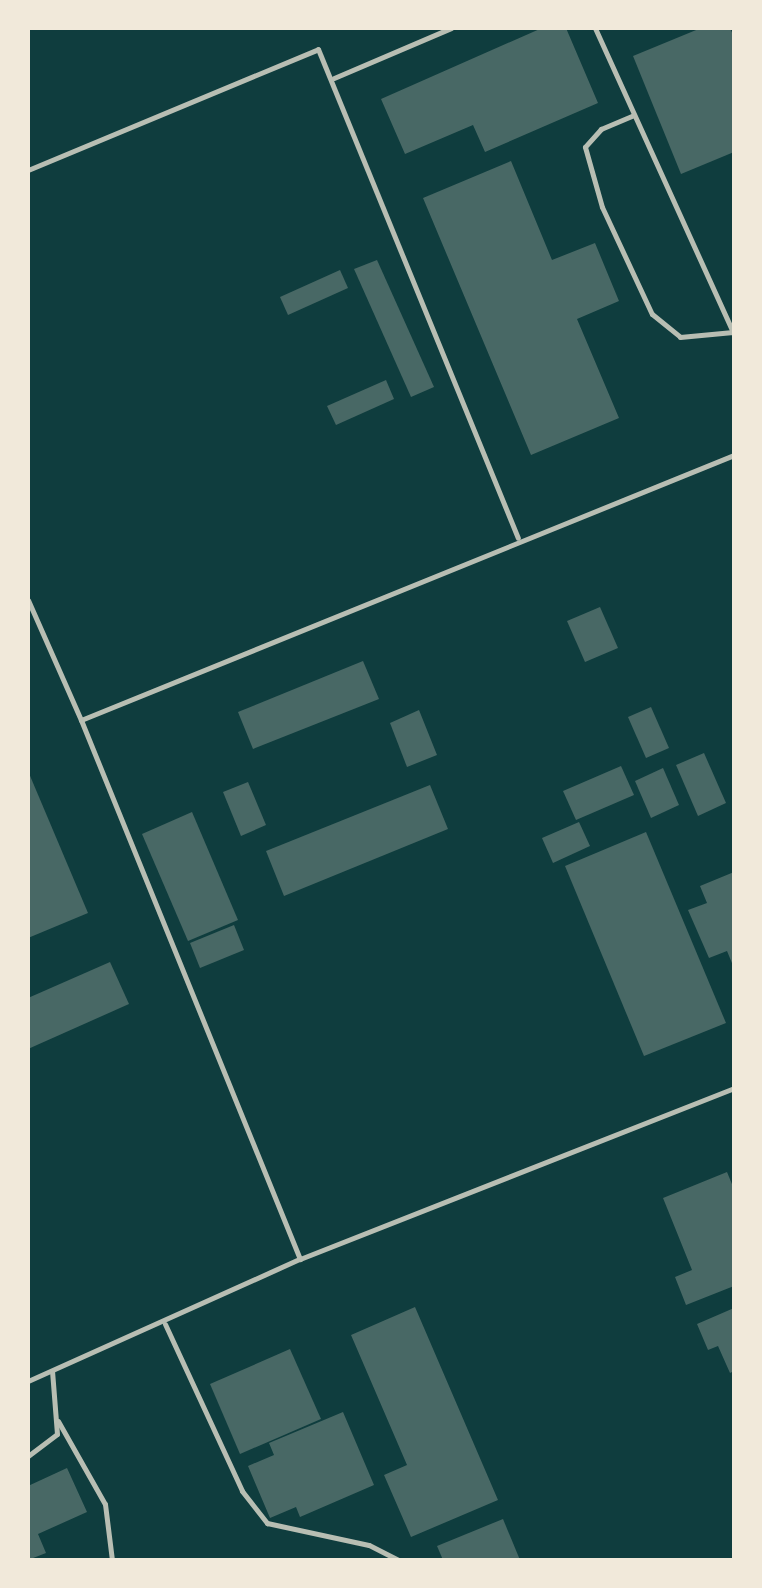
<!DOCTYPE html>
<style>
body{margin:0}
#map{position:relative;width:762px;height:1588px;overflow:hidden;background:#0f3d3e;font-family:"IBM Plex Sans",sans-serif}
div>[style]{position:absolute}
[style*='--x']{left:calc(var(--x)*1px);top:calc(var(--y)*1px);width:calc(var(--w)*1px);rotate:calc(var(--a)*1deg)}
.building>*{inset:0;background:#486865}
.service>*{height:5px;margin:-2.5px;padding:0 2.5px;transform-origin:2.5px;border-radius:2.5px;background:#b8beb3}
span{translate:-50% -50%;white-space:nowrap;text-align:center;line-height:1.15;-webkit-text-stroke:5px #f1e9da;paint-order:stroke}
.frame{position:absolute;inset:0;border:30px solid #f1e9da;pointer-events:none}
</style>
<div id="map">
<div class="building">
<i style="clip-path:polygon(542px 28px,566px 28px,598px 103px,485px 152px,473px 125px,405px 154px,381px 99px)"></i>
<i style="clip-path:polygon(701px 28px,730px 28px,734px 37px,734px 152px,681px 174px,633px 56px)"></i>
<i style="clip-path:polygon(511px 161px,552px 260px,595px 243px,619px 301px,577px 319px,619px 418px,531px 455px,423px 198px)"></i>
<i style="clip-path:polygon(377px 260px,434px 387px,411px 397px,354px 269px)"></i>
<i style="clip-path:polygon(340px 270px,348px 288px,288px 315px,280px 297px)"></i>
<i style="clip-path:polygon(386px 380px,394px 399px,336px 425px,327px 406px)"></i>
<i style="clip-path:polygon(600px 607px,618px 648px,585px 662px,567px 621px)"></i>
<i style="clip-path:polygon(363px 661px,379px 699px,253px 749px,238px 712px)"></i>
<i style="clip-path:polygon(651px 707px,669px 748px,646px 758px,628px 717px)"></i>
<i style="clip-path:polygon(419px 710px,437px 755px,407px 767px,390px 723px)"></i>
<i style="clip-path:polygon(704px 753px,726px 803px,698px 816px,676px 765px)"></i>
<i style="clip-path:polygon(621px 766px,634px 795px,576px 820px,563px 791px)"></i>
<i style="clip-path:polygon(663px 768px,679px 805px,651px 818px,635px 781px)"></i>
<i style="clip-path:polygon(28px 771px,88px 913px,28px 938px)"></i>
<i style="clip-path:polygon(248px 782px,266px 825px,241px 836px,223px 792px)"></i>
<i style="clip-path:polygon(430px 785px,448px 829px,284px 896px,266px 851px)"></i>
<i style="clip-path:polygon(192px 812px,238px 920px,188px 941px,142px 834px)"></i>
<i style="clip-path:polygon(579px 822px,590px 846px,553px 863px,542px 838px)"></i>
<i style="clip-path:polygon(646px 832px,726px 1023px,644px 1056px,565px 866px)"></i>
<i style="clip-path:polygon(734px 872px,734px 968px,727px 951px,709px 958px,688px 910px,707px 903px,700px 886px)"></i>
<i style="clip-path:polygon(234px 925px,244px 950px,200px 968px,190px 943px)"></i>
<i style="clip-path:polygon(110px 962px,129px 1004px,28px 1049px,28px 998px)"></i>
<i style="clip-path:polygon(727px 1172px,734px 1189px,734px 1286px,686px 1305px,675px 1277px,692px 1270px,663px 1198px)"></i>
<i style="clip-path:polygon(415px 1307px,498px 1500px,411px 1537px,384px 1475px,407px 1465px,351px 1335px)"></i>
<i style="clip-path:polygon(734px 1308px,734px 1371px,730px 1373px,718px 1346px,708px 1350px,697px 1324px)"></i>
<i style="clip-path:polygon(290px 1349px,321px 1419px,240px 1454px,210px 1384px)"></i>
<i style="clip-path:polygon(343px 1412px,374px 1485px,300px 1517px,296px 1507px,270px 1518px,248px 1466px,274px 1455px,269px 1443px)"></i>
<i style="clip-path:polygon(67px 1468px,87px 1512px,38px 1534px,46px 1553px,28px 1560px,28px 1486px)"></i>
<i style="clip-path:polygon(503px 1519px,520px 1560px,443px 1560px,437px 1546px)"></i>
</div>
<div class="service">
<i style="--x:595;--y:28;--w:337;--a:65.6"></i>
<i style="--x:334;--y:78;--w:127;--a:-23.1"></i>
<i style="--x:634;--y:115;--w:36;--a:157"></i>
<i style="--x:601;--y:129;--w:24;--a:132"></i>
<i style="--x:585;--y:147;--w:62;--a:74.2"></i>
<i style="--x:602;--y:207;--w:118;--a:65"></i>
<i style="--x:652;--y:314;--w:36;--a:39"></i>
<i style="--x:680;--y:337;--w:53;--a:-5.4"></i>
<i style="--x:28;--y:170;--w:314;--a:-22.6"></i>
<i style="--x:318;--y:49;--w:528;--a:67.76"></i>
<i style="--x:28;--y:600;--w:131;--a:66.2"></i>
<i style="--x:81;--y:720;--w:705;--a:-22.09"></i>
<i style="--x:81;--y:720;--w:582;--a:67.89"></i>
<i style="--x:300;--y:1259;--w:466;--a:-21.5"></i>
<i style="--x:165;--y:1324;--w:184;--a:65.2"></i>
<i style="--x:242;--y:1491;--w:41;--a:52"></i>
<i style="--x:267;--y:1523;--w:104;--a:12.2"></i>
<i style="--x:369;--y:1545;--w:33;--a:27"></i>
<i style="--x:28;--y:1381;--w:298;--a:-24.2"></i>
<i style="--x:58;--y:1421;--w:95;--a:60.5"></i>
<i style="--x:105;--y:1504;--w:56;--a:82.9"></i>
<i style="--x:28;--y:1456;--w:36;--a:-37"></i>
<i style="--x:57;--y:1434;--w:63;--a:-94.5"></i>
</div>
<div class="frame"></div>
</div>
